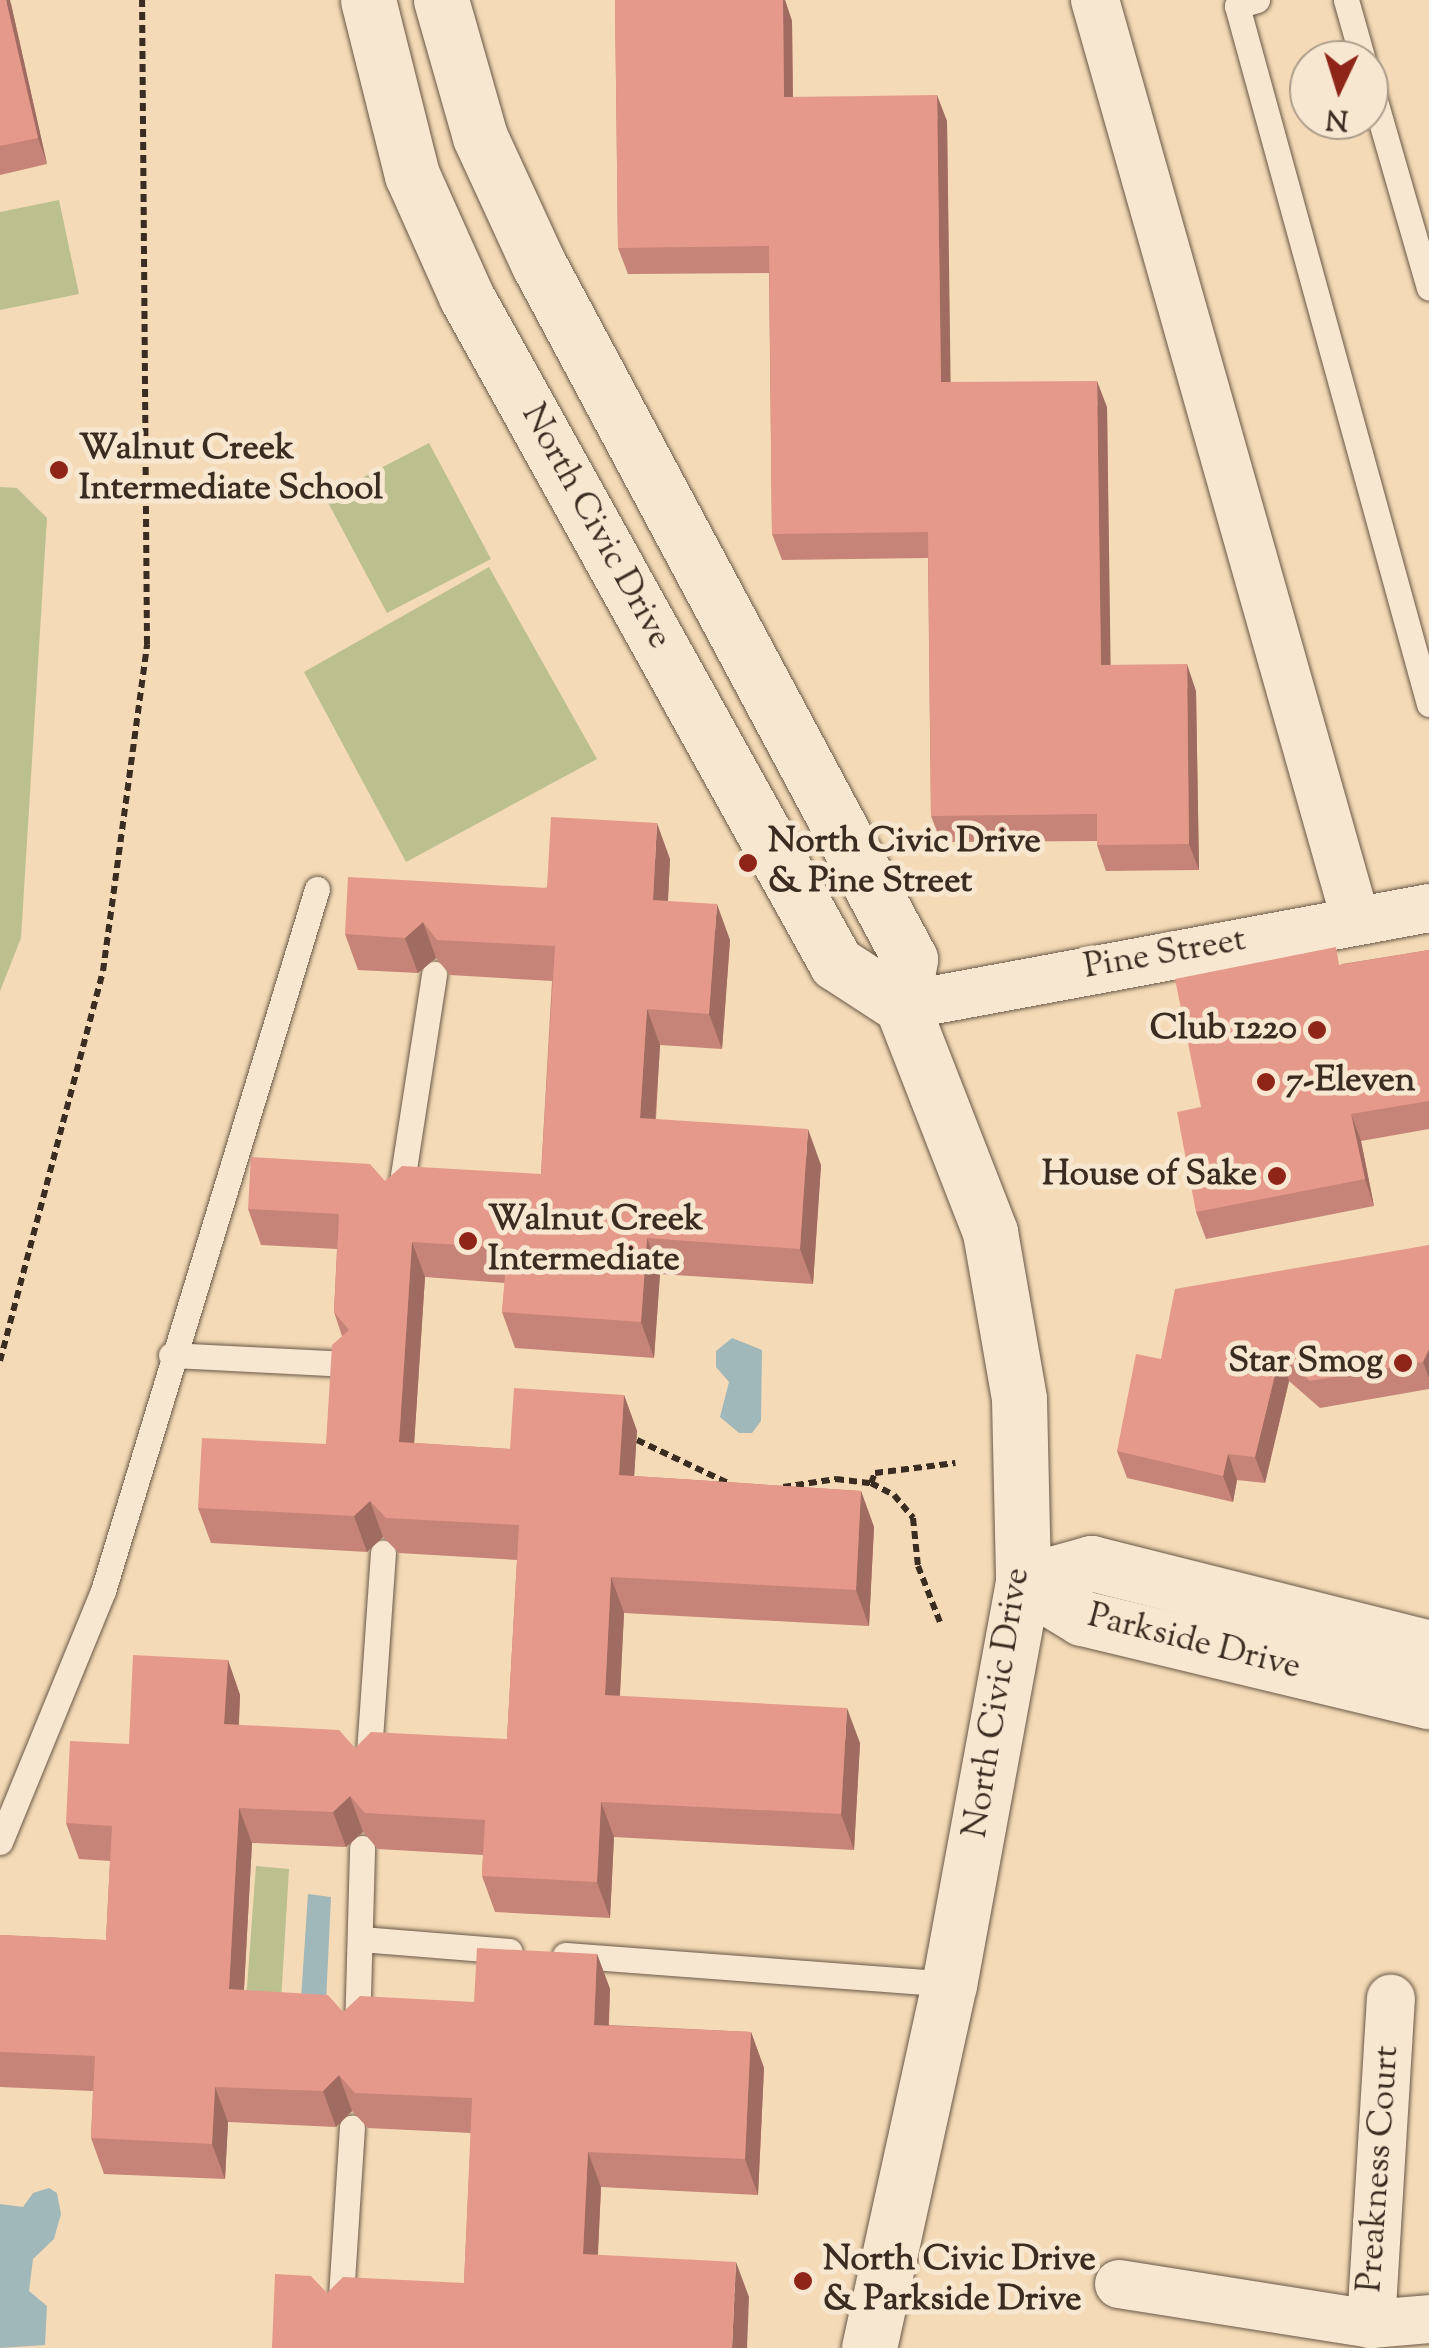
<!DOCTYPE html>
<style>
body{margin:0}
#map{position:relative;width:1429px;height:2348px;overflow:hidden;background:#f4dab6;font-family:"Sorts Mill Goudy",serif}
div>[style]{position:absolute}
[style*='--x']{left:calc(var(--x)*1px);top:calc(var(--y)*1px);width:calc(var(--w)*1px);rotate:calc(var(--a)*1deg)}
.green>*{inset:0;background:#bbc08e}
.water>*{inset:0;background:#a1b8ba}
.path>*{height:6px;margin-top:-3px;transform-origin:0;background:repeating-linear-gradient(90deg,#3b2c22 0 8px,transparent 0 13px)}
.roads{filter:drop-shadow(0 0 2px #695847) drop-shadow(0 0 2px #695847)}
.lane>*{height:25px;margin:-12.5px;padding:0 12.5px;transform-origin:12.5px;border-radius:12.5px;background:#f8e7d0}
.street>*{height:48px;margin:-24px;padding:0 24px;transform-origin:24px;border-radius:24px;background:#f8e7d0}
.secondary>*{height:55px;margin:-27.5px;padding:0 27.5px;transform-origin:27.5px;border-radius:27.5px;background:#f8e7d0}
.wall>*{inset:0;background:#c58477}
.shaded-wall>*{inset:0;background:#a06b61}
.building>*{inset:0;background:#e5998a}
.dots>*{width:28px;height:28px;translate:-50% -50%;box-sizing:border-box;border:5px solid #f8e7d0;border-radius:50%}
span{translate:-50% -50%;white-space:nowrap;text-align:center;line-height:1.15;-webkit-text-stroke:10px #f8e7d0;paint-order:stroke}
.poi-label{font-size:35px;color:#3b2c22;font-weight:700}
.left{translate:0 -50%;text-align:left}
.right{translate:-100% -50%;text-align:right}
.street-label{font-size:35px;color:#3b2c22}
.north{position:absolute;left:1289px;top:40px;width:100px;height:100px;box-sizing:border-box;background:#f8e7d0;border:2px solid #ac9c8a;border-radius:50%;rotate:184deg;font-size:28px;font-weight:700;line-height:40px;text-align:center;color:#3b2c22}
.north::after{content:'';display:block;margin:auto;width:35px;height:45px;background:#8f2418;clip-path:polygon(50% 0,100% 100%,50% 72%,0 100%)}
</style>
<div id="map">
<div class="green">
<i style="clip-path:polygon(59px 200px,79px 294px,0 310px,0 212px)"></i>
<i style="clip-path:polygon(429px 443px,491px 559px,387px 613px,325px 497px)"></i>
<i style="clip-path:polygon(0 487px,17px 488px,47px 518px,21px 938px,0 991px)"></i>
<i style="clip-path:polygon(489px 567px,597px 759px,406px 862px,304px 672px)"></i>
<i style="clip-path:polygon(256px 1866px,289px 1869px,281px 2001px,246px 2001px)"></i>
</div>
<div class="water">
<i style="clip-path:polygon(732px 1338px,762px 1350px,761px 1421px,752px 1433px,739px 1433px,720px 1417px,729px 1382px,716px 1367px,716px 1351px)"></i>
<i style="clip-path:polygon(308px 1894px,331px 1897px,326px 2002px,301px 1999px)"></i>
<i style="clip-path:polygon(49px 2188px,57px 2193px,61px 2214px,54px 2239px,33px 2259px,29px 2291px,47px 2306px,45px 2345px,0 2348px,0 2204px,23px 2207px,33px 2193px)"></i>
</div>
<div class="path">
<i style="--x:0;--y:1361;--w:403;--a:-75.2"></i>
<i style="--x:103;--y:971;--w:330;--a:-82.3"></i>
<i style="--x:147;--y:644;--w:644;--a:-90.44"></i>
<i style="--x:637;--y:1440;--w:103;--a:25.3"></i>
<i style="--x:871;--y:1483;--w:11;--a:-68"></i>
<i style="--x:875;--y:1473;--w:81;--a:-7.1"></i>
<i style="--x:783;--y:1487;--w:54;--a:-8.6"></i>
<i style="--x:836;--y:1479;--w:35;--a:7"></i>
<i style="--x:871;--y:1483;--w:26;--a:28"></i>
<i style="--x:894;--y:1495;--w:30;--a:50"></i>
<i style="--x:913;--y:1518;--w:48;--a:84.1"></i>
<i style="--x:918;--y:1566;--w:60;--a:68.6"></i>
</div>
<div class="roads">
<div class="lane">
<i style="--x:1257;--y:0;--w:21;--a:163"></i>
<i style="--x:1237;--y:6;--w:724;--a:74.62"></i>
<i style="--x:1346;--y:0;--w:62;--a:74.2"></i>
<i style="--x:1369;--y:80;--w:216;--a:73.9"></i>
<i style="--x:399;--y:1201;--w:230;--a:-81.2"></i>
<i style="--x:171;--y:1355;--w:175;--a:2.9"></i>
<i style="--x:368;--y:1767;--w:215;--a:-86"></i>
<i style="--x:0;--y:1842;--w:271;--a:-67.7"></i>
<i style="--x:103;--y:1591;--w:734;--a:-73.05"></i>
<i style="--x:361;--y:1939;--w:149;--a:4.6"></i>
<i style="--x:565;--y:1955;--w:385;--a:4.3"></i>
<i style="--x:357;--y:2031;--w:183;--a:-88.4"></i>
<i style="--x:340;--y:2312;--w:185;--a:-86.3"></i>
</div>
<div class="street">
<i style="--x:1095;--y:0;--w:957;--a:74.18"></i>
<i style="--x:902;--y:1006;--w:536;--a:-10.53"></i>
<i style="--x:1119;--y:2284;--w:255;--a:9"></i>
<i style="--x:1371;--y:2324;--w:58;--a:-4.9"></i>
<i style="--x:1371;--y:2324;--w:326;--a:-86.5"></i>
</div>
<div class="secondary">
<i style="--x:368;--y:0;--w:180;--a:75.9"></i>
<i style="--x:412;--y:175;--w:133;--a:65.9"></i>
<i style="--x:466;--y:296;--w:763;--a:60.98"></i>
<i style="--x:836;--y:963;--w:79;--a:33.1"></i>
<i style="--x:441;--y:0;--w:142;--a:74.1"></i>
<i style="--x:480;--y:137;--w:139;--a:65.3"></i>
<i style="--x:538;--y:263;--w:789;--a:61.88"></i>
<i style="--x:910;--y:959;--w:48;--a:99.7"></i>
<i style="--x:902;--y:1006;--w:243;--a:68.7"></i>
<i style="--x:990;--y:1232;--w:169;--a:80.1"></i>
<i style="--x:1019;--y:1399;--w:183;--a:88.7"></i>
<i style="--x:1023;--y:1582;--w:409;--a:100.4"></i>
<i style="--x:949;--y:1984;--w:373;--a:102.4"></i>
<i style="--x:1023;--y:1582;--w:69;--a:31.4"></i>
<i style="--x:1082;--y:1618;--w:357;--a:13.5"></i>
<i style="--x:1023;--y:1582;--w:71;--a:-15.6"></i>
<i style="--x:1091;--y:1563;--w:349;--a:14.1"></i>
</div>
</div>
<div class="wall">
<i style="clip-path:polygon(0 0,11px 4px,47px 164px,0 175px)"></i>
<i style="clip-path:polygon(615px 0,785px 0,792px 21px,793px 97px,947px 121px,950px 382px,1107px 407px,1110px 665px,1196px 691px,1199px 870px,1106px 871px,1097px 845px,1097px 841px,941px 842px,931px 816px,928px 558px,782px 560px,772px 534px,769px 273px,628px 274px,618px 248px)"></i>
<i style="clip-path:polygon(670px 859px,668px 901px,730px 940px,722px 1049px,660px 1045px,656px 1119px,821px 1165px,813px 1284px,660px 1274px,654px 1358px,515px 1348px,502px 1312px,505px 1283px,425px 1277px,414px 1443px,510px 1449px,624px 1395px,637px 1431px,634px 1476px,861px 1491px,874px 1527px,869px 1626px,624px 1613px,620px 1696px,860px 1743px,854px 1850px,614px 1837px,610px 1918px,495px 1912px,482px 1876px,483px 1855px,378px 1849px,363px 1832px,346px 1847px,252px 1843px,244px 1990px,343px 2012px,474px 2002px,597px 1954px,610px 1989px,609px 2025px,751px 2032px,764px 2068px,758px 2195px,601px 2187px,598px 2255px,749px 2297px,327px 2293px,464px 2283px,471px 2133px,368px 2128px,352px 2111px,336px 2127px,228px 2122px,225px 2179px,104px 2174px,91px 2138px,93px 2091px,0 2087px,0 1935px,106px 1940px,110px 1861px,79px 1859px,66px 1823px,129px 1744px,228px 1660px,240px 1695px,239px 1725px,355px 1748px,507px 1739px,517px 1560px,399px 1553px,383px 1537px,367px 1552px,211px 1543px,198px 1508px,326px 1444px,342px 1336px,334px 1312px,337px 1249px,261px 1245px,248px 1209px,385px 1181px,541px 1174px,552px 981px,450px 975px,436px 958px,418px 973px,358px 970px,345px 934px)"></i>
<i style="clip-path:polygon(1429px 950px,1429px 1129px,1361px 1141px,1374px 1206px,1206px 1239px,1196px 1212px,1201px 1107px,1342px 964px)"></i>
<i style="clip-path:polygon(1429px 1245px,1429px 1389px,1320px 1408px,1289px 1381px,1265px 1483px,1237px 1480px,1233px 1502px,1127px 1478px,1117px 1451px,1161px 1359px)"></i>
</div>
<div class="shaded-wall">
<i style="clip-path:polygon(6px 0,10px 0,11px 4px,47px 164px,38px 138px)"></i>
<i style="clip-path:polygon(783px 0,785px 0,792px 21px,793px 123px,784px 97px)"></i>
<i style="clip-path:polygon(937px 95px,947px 121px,951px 409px,941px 382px)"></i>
<i style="clip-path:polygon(1097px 381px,1107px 407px,1111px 692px,1101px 665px)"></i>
<i style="clip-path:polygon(1187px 664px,1196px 691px,1199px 870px,1189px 844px)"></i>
<i style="clip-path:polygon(657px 823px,670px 859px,666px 935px,653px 900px)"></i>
<i style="clip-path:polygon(717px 904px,730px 940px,722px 1049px,709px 1014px)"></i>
<i style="clip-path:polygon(423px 922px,436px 958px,418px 973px,405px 938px)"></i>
<i style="clip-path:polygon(647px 1009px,660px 1045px,653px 1153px,640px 1118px)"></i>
<i style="clip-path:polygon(1351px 1114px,1361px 1141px,1374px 1206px,1365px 1179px)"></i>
<i style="clip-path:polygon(808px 1129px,821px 1165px,813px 1284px,800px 1249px)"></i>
<i style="clip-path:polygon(647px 1238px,660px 1274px,654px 1358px,641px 1322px)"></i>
<i style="clip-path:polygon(412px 1242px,425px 1277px,412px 1477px,399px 1442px)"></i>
<i style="clip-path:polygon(1429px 1349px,1429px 1378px,1423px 1362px)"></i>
<i style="clip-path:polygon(1280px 1354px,1289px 1381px,1265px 1483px,1255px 1457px)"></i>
<i style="clip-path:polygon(624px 1395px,637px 1431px,632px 1511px,619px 1475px)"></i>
<i style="clip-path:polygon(1228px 1454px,1237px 1480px,1233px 1502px,1223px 1476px)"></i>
<i style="clip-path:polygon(861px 1491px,874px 1527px,869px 1626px,856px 1590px)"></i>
<i style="clip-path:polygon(370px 1501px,383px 1537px,367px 1552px,354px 1516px)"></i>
<i style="clip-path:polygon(611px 1577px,624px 1613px,618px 1731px,605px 1695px)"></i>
<i style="clip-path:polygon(228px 1660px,240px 1695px,237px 1760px,224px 1724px)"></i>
<i style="clip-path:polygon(847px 1708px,860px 1743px,854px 1850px,841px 1814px)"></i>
<i style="clip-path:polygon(350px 1796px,363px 1832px,346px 1847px,333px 1812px)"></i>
<i style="clip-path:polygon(601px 1802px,614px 1837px,610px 1918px,597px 1882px)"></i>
<i style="clip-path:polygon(239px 1808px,252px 1843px,242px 2025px,229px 1989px)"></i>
<i style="clip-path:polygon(597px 1954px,610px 1989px,607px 2060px,594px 2025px)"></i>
<i style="clip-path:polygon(751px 2032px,764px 2068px,758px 2195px,745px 2159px)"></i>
<i style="clip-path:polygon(339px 2075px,352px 2111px,336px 2127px,323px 2091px)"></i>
<i style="clip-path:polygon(215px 2087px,228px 2122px,225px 2179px,212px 2144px)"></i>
<i style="clip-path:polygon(588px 2152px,601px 2187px,596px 2290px,583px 2254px)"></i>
<i style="clip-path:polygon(736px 2262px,749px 2297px,747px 2348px,732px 2348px)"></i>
</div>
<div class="building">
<i style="clip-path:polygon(0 0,6px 0,38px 138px,0 146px)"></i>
<i style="clip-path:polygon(615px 0,783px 0,784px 97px,937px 95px,941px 382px,1097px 381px,1101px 665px,1187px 664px,1189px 844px,1097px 845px,1097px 814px,931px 816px,928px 532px,772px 534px,769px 246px,618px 248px)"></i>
<i style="clip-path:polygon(551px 817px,657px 823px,653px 900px,717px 904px,709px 1014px,647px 1009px,640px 1118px,808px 1129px,800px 1249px,647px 1238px,641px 1322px,502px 1312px,507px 1248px,412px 1242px,399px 1442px,510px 1449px,514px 1388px,624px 1395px,619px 1475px,861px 1491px,856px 1590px,611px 1577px,605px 1695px,847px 1708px,841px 1814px,601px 1802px,597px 1882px,482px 1876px,485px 1820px,365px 1813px,350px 1796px,333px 1812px,239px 1808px,229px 1989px,328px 1995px,343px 2012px,360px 1996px,474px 2002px,477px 1948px,597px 1954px,594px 2025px,751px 2032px,745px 2159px,588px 2152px,583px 2254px,736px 2262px,732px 2348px,272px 2348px,275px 2274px,311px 2276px,327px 2293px,343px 2277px,464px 2283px,472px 2098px,355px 2093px,339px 2075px,323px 2091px,215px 2087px,212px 2144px,91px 2138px,95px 2056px,0 2052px,0 1935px,106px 1940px,112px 1826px,66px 1823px,70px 1741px,129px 1744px,133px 1655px,228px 1660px,224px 1724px,339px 1730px,355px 1748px,371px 1732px,507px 1739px,519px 1525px,386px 1518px,370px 1501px,354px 1516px,198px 1508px,202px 1438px,326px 1444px,332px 1345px,349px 1330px,334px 1312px,339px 1214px,248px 1209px,251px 1157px,370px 1164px,385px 1181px,402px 1166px,541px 1174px,555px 946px,437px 940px,423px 922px,405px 938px,345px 934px,348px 877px,547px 888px)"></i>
<i style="clip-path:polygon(1336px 947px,1339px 965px,1429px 950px,1429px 1101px,1351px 1114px,1365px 1179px,1196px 1212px,1177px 1112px,1201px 1107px,1175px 979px)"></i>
<i style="clip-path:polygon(1429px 1245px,1429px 1349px,1423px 1362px,1310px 1381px,1280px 1354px,1255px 1457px,1228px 1454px,1223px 1476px,1117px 1451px,1136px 1354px,1161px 1359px,1175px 1289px)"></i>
</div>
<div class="dots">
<i style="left:59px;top:470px;background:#8f2418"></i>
<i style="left:748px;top:863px;background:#8f2418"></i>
<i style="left:1317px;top:1030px;background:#8f2418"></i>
<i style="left:1266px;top:1082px;background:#8f2418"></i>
<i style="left:1277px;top:1176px;background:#8f2418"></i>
<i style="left:468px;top:1241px;background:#8f2418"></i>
<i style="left:1403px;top:1363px;background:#8f2418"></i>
<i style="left:803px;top:2281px;background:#8f2418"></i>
</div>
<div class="poi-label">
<span class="left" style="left:79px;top:470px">Walnut Creek<br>Intermediate School</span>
<span class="left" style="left:768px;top:863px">North Civic Drive<br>&amp; Pine Street</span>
<span class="right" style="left:1297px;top:1030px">Club 1220</span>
<span class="left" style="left:1286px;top:1082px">7-Eleven</span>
<span class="right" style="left:1257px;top:1176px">House of Sake</span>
<span class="left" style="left:488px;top:1241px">Walnut Creek<br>Intermediate</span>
<span class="right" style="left:1383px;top:1363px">Star Smog</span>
<span class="left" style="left:823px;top:2281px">North Civic Drive<br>&amp; Parkside Drive</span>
</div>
<div class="street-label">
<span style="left:595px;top:527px;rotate:61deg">North Civic Drive</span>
<span style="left:1165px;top:955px;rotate:-10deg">Pine Street</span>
<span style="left:1194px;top:1643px;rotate:14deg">Parkside Drive</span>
<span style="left:998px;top:1703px;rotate:-81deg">North Civic Drive</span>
<span style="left:1380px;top:2169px;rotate:-86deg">Preakness Court</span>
</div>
<div class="north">N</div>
</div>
